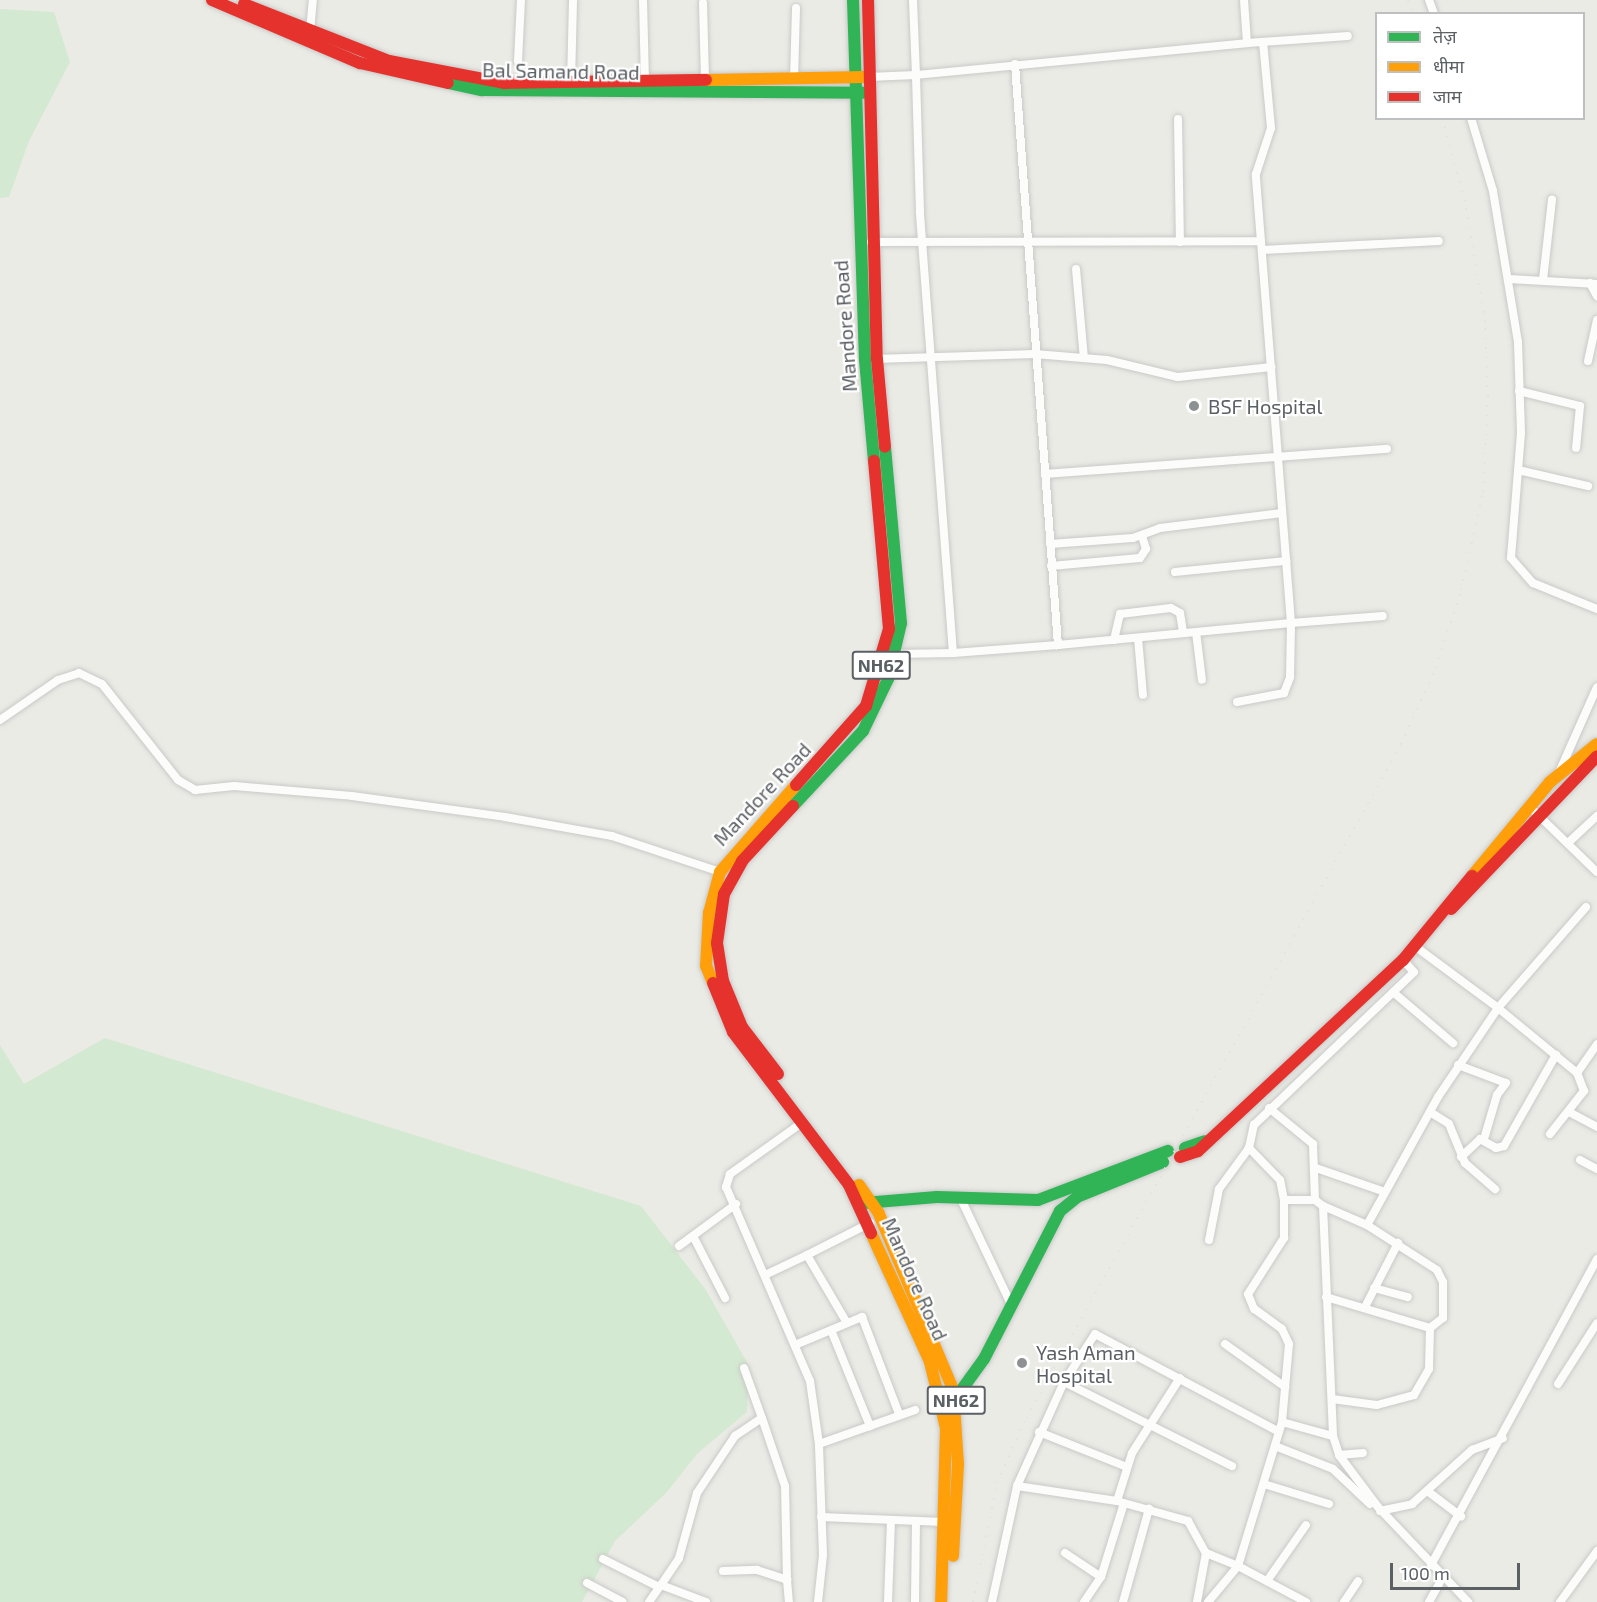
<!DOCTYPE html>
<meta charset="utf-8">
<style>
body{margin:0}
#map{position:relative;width:1597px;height:1602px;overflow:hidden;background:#ebebe6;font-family:"Exo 2","Noto Sans Devanagari",sans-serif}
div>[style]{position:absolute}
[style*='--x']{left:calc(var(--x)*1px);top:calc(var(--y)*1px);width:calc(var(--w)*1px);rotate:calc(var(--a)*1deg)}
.green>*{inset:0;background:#d4e9d1}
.roads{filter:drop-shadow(0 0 2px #c9c9c8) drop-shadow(0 0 2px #c9c9c8)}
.street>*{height:8px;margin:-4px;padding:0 4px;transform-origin:4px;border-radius:4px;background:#fcfcfb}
.fast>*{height:12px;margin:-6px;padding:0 6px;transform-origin:6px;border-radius:6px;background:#30b455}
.slow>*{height:12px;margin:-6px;padding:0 6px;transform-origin:6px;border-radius:6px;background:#ff9f0a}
.jam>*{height:12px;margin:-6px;padding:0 6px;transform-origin:6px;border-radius:6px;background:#e5322d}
.rail>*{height:2px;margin-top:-1px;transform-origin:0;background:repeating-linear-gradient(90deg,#e2e2e2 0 1.5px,transparent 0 9.5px)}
.dots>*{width:16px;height:16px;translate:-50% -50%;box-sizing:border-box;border:3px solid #fff;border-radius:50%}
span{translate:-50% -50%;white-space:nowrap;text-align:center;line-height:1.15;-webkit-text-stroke:4.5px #fff;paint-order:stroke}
.shield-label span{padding:2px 4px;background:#fff;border:2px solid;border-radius:4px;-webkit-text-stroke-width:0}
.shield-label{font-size:18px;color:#5b6064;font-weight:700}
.street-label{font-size:20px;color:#5b6064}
.poi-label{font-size:20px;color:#5b6064}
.left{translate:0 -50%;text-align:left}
.legend{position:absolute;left:1375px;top:12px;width:210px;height:108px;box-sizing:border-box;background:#fff;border:2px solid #bdbfc1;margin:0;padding:8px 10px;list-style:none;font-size:18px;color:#5b6064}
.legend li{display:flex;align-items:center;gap:12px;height:30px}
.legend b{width:30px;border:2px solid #bdbfc1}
.scale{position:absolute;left:1390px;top:1563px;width:130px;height:27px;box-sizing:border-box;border:3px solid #5b6064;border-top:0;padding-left:8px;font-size:18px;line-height:21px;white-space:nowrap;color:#5b6064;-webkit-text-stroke:4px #fff;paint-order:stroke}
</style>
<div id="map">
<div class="green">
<i style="clip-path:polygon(0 9px,54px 12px,70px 62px,29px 141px,9px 197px,0 198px)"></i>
<i style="clip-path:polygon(105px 1038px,641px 1206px,706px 1290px,748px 1364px,747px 1412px,698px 1453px,666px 1493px,615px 1541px,582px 1602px,0 1602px,0 1045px,24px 1084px)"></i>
</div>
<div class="roads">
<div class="street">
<i style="--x:643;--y:0;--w:84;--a:88.6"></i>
<i style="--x:1429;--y:0;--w:15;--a:70"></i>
<i style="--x:703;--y:3;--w:79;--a:88.5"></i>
<i style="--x:310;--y:32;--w:32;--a:-85"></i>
<i style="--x:1247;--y:43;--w:101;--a:-4"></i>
<i style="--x:518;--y:61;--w:61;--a:-87.2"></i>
<i style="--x:1015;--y:64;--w:583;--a:85.77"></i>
<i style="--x:1058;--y:645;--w:234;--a:-5.4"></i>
<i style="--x:1291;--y:623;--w:450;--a:-94.5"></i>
<i style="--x:1256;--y:174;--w:48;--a:-71.9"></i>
<i style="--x:1271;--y:128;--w:86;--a:-95.3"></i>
<i style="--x:868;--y:77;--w:48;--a:-2.4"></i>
<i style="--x:916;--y:75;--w:75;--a:-92.3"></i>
<i style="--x:794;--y:80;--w:72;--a:-88.4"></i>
<i style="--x:571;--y:83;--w:83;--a:-88.6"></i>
<i style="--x:1471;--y:118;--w:76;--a:73.2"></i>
<i style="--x:1493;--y:191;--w:153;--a:80.6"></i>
<i style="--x:1518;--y:342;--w:91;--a:88.1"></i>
<i style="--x:1521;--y:433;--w:125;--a:94.6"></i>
<i style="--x:1511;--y:558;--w:33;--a:49"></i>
<i style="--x:1533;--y:583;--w:69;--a:22.1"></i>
<i style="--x:1178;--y:119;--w:123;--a:89.1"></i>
<i style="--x:871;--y:242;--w:390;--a:-0.1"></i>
<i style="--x:1262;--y:250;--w:177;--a:-2.9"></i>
<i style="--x:1076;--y:269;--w:89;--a:84.9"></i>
<i style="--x:1509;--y:279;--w:88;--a:3.3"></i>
<i style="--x:1543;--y:280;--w:81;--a:-83.6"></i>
<i style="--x:1590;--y:283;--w:15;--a:62"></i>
<i style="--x:874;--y:359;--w:161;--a:-1.8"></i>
<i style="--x:1035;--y:354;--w:72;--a:4.8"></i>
<i style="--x:1107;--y:360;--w:73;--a:13.5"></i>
<i style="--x:1178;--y:377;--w:94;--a:-6.1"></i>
<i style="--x:1588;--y:361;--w:42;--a:-77.6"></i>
<i style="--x:1519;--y:391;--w:63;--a:13.8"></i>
<i style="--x:1580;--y:406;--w:42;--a:95.4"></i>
<i style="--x:1518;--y:470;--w:72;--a:12.9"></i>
<i style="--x:1045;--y:474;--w:343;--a:-4.2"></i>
<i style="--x:1050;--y:544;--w:83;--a:-4.1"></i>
<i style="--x:1133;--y:538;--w:29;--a:-20"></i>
<i style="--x:1160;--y:528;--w:123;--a:-7"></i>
<i style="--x:1051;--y:566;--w:89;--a:-5.1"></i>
<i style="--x:1140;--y:558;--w:11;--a:-56"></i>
<i style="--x:1146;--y:549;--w:14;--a:-107"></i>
<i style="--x:1175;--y:572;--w:112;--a:-5.7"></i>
<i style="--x:1196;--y:632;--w:48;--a:82.9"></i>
<i style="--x:1138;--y:638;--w:57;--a:85"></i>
<i style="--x:1114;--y:640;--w:27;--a:-77"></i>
<i style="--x:1120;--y:614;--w:51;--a:-6.7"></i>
<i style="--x:1171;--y:608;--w:10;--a:29"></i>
<i style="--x:1180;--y:613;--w:20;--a:81"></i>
<i style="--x:1058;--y:645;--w:105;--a:175.6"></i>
<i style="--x:953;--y:653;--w:443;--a:-94.3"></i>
<i style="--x:920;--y:211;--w:136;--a:-91.7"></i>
<i style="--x:916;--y:75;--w:333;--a:-5.5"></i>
<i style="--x:1247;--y:43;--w:43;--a:-94"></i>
<i style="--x:896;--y:654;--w:57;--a:-1"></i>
<i style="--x:1237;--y:702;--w:48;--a:-10.8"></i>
<i style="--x:1284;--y:693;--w:17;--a:-69"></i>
<i style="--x:1290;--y:677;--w:54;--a:-88.9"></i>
<i style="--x:1291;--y:623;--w:92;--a:-4.4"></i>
<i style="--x:0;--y:720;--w:70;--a:-34.6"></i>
<i style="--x:58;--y:680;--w:22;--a:-18"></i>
<i style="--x:79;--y:673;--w:25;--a:26"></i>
<i style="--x:102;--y:684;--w:122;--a:51.6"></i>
<i style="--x:178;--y:780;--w:20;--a:30"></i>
<i style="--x:195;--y:790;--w:39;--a:-6"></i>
<i style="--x:234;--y:786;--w:118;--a:4.8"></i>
<i style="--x:352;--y:796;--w:154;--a:7.8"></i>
<i style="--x:505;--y:817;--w:109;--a:10.1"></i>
<i style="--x:612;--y:836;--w:114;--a:18.4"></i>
<i style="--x:1557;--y:777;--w:98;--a:-66"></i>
<i style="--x:1535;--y:812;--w:86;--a:44.1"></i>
<i style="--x:1569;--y:842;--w:38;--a:-43"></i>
<i style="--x:1586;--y:907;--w:134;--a:131.1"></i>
<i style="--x:1498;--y:1008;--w:102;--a:39.4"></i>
<i style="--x:1577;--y:1073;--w:35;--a:-55"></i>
<i style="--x:1416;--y:947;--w:102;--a:36.6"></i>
<i style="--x:1498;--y:1008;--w:107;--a:124"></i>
<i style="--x:1438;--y:1097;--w:146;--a:119"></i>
<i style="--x:1367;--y:1225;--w:48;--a:-156.6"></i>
<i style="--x:1323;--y:1206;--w:230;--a:87.5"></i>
<i style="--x:1333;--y:1436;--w:20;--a:72"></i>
<i style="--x:1339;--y:1455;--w:65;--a:53.1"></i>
<i style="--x:1378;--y:1507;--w:131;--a:46.5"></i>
<i style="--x:1393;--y:992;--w:79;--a:40.4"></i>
<i style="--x:1458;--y:1065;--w:51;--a:20.6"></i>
<i style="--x:1506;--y:1083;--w:15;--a:127"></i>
<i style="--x:1497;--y:1095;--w:46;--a:106.5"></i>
<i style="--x:1269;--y:1108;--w:57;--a:39.3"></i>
<i style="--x:1313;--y:1144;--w:56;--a:88"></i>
<i style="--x:1430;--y:1112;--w:22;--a:32"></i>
<i style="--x:1449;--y:1124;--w:42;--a:67.7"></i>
<i style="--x:1465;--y:1163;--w:40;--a:41"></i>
<i style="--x:1569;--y:1112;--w:32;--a:28"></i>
<i style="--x:803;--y:1122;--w:90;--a:144.5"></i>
<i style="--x:730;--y:1174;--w:14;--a:107"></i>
<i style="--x:726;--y:1187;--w:211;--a:66.6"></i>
<i style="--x:810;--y:1381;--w:64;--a:81.9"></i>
<i style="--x:819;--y:1444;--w:102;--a:-19.5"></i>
<i style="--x:1550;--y:1134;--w:55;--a:-51.7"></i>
<i style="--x:1584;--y:1091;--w:19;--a:-111"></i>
<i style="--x:1461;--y:1157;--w:26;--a:-43"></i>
<i style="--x:1480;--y:1139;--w:18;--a:29"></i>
<i style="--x:1496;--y:1148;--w:8;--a:-14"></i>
<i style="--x:1504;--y:1146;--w:105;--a:-60.3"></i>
<i style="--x:1580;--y:1160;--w:19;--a:28"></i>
<i style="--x:1316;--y:1168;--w:73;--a:19.2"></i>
<i style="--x:960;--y:1197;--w:119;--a:64.5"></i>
<i style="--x:1284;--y:1200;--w:20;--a:-101"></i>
<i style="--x:1280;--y:1180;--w:45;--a:-134.1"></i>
<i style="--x:1249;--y:1148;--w:24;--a:-78"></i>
<i style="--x:1254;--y:1125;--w:221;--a:-43.7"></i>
<i style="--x:1414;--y:972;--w:16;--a:-133"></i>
<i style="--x:693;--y:1236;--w:70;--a:62.7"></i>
<i style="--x:1209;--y:1240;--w:52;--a:-78.9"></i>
<i style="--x:1219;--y:1189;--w:51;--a:-53.8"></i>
<i style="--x:679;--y:1246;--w:71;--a:-36.4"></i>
<i style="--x:765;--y:1275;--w:47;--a:-25.5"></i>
<i style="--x:1374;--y:1288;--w:35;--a:15"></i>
<i style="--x:1326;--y:1297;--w:109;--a:16.6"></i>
<i style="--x:1430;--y:1328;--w:16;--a:-38"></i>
<i style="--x:1443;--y:1318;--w:36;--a:-90"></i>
<i style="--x:1443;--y:1282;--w:13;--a:-117"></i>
<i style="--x:1437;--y:1270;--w:83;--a:-147.3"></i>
<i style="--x:1366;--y:1305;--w:70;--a:-62.7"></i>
<i style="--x:847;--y:1323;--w:79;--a:-120.5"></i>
<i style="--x:807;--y:1255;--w:71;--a:-26.9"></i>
<i style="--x:831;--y:1330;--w:104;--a:67.9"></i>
<i style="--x:1225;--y:1344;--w:74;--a:35.6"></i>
<i style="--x:795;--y:1345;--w:73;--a:-22.7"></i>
<i style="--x:862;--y:1317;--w:104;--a:69.1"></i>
<i style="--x:1064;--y:1382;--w:188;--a:26.6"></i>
<i style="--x:1558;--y:1384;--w:72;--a:-57.4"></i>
<i style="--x:1332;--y:1399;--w:45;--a:7.6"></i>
<i style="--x:1377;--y:1405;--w:38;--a:-15"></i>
<i style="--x:1414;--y:1395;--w:30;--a:-60"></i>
<i style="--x:1429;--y:1369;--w:41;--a:-88.6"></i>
<i style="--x:1282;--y:1422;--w:53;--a:15.4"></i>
<i style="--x:1039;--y:1432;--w:95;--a:21.7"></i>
<i style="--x:1275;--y:1446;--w:62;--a:21.6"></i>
<i style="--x:1333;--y:1469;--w:51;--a:43.4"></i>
<i style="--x:1339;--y:1455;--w:24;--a:-5"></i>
<i style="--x:1264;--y:1484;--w:68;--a:17.1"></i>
<i style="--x:1017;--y:1486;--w:114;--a:-65.7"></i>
<i style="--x:1064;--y:1382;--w:57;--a:-57.1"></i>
<i style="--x:1095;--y:1334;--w:208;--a:28"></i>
<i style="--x:1430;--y:1493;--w:39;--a:37"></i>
<i style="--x:1117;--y:1501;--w:50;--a:-72.6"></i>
<i style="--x:1132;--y:1453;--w:89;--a:-57.4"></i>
<i style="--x:1380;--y:1511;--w:33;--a:-12"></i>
<i style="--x:1412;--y:1504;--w:81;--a:-42"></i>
<i style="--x:1472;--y:1450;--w:33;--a:-21"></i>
<i style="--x:821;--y:1517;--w:123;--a:2.3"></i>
<i style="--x:1065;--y:1553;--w:43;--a:33.7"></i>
<i style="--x:603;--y:1559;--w:60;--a:26.6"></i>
<i style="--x:1431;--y:1565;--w:348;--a:-61.5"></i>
<i style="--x:723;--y:1571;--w:34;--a:-2"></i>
<i style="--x:757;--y:1570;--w:32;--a:18"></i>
<i style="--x:787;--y:1580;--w:94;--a:-91.2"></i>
<i style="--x:785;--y:1486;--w:72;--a:-108.7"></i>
<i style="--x:787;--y:1580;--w:22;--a:85"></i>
<i style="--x:1267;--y:1581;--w:68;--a:-55.1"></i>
<i style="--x:587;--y:1583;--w:40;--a:28"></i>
<i style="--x:661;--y:1585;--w:32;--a:-56"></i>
<i style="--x:679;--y:1558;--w:67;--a:-74.5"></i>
<i style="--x:697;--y:1493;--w:69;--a:-56.3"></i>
<i style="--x:735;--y:1436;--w:32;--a:-34"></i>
<i style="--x:762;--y:1418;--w:53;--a:-109.8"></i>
<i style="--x:649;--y:1602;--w:21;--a:-55"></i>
<i style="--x:661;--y:1585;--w:48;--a:20.7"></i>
<i style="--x:818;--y:1602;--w:47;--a:-83.9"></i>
<i style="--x:823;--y:1555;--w:111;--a:-92.1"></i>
<i style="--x:888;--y:1602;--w:82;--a:-87.9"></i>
<i style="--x:915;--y:1602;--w:81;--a:-89.3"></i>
<i style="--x:992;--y:1602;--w:119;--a:-77.8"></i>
<i style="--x:1017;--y:1486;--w:101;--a:8.5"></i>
<i style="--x:1117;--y:1501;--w:74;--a:15.7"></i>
<i style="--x:1188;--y:1521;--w:37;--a:61"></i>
<i style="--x:1206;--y:1553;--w:35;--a:22"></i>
<i style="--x:1238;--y:1566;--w:47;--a:129.8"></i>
<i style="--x:1084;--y:1602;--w:30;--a:-56"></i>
<i style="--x:1101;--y:1577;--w:77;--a:-72.7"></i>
<i style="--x:1123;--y:1602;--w:97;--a:-74.4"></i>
<i style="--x:1197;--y:1602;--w:50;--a:-79.6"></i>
<i style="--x:1306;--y:1602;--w:77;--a:-152.1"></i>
<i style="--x:1238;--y:1566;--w:151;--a:-73"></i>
<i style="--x:1282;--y:1422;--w:78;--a:-84.9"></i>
<i style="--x:1289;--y:1344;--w:17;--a:-115"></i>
<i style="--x:1282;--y:1329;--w:34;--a:-144"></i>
<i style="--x:1254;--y:1309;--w:16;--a:-112"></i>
<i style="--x:1248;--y:1294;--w:67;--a:-57.3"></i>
<i style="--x:1284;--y:1238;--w:38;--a:-90"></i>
<i style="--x:1284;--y:1200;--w:31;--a:0"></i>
<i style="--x:1315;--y:1200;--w:10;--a:37"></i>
<i style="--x:1344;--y:1602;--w:25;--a:-56"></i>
<i style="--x:1429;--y:1602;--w:29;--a:-61"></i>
<i style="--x:1560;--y:1602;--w:63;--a:-54"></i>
</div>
<div class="fast">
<i style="--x:853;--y:0;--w:360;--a:88.1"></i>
<i style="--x:865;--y:360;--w:101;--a:84.9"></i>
<i style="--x:448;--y:83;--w:35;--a:12"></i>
<i style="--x:482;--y:90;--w:382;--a:0.4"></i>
<i style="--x:793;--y:806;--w:103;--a:-47"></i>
<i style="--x:863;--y:731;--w:58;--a:-64.3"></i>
<i style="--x:888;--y:679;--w:57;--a:-76.9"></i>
<i style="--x:901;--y:623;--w:177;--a:-95.2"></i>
<i style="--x:1185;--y:1148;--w:21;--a:-19"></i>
<i style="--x:864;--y:1203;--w:73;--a:-4.7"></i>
<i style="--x:937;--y:1197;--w:101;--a:1.7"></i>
<i style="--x:1038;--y:1200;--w:139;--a:-20.7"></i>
<i style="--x:955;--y:1399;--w:49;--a:-54.1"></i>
<i style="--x:984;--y:1359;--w:166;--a:-62.8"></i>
<i style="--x:1060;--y:1211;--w:22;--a:-39"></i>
<i style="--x:1077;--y:1197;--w:93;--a:-22.1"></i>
</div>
<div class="slow">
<i style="--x:706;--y:80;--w:158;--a:-1.1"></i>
<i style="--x:1472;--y:876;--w:122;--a:-50.3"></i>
<i style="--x:1550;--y:782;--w:60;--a:-39"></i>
<i style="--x:713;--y:983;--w:18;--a:-112"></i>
<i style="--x:706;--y:966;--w:53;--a:-86.8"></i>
<i style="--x:709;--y:913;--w:42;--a:-75"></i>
<i style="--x:720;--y:872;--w:116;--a:-48.9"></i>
<i style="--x:859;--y:1185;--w:35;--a:55"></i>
<i style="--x:879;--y:1214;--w:190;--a:67.1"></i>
<i style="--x:953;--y:1389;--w:75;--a:86.2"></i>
<i style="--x:958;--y:1464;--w:92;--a:93.1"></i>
<i style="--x:871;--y:1233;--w:142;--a:65.4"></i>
<i style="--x:930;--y:1362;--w:68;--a:76.4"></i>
<i style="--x:946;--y:1428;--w:174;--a:91.6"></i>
</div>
<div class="jam">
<i style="--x:212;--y:0;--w:161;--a:23.1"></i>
<i style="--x:360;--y:63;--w:90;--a:12.8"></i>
<i style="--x:868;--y:0;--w:359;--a:88.6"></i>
<i style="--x:877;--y:359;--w:88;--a:84.8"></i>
<i style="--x:244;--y:4;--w:156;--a:21.5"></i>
<i style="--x:389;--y:61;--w:117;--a:10.8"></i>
<i style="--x:504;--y:83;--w:202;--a:-0.9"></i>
<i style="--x:796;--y:785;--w:106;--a:-48.5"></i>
<i style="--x:866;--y:706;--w:80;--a:-73.4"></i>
<i style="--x:889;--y:629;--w:169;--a:-95.1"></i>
<i style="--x:1451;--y:909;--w:211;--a:-46.3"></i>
<i style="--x:713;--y:983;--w:53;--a:67.8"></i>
<i style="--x:733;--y:1032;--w:192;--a:52.8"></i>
<i style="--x:849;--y:1185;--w:53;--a:65.4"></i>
<i style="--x:778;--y:1074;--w:59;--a:-127.5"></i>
<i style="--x:742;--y:1027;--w:50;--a:-112.4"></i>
<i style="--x:723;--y:981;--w:38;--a:-99"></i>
<i style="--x:717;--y:943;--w:49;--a:-81.9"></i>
<i style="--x:724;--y:894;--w:38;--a:-61"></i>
<i style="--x:742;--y:861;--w:75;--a:-47.2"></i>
<i style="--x:1180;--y:1157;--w:19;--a:-18"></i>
<i style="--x:1198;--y:1151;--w:280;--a:-43"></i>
<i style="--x:1403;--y:960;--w:109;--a:-50.6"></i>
</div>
</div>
<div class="rail">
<i style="--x:1408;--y:0;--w:15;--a:70"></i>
<i style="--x:973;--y:1602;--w:121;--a:-78.6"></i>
<i style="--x:997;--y:1483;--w:71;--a:-66"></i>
<i style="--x:1026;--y:1418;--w:771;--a:-60.91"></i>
<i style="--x:1401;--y:744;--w:84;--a:-65.3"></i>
<i style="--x:1436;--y:668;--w:82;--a:-72.2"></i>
<i style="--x:1461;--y:590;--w:100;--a:-77.3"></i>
<i style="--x:1483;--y:492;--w:96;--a:-87"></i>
<i style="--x:1488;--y:396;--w:74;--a:-92.3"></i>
<i style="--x:1485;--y:322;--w:123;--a:-99.4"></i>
<i style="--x:1465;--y:201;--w:86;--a:-105.5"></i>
</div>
<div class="dots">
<i style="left:1194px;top:406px;background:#8d9192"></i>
<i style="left:1022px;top:1363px;background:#8d9192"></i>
</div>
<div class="shield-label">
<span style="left:881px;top:665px">NH62</span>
<span style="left:956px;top:1400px">NH62</span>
</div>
<div class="street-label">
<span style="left:561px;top:71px;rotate:1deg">Bal Samand Road</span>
<span style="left:845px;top:326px;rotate:-94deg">Mandore Road</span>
<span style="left:762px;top:794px;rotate:-47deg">Mandore Road</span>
<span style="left:915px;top:1279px;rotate:66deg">Mandore Road</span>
</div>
<div class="poi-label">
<span class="left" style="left:1208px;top:406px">BSF Hospital</span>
<span class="left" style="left:1036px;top:1364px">Yash Aman<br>Hospital</span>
</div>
<ul class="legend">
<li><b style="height:8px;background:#30b455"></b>तेज़</li>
<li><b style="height:8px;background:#ff9f0a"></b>धीमा</li>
<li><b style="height:8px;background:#e5322d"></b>जाम</li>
</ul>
<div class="scale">100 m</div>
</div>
